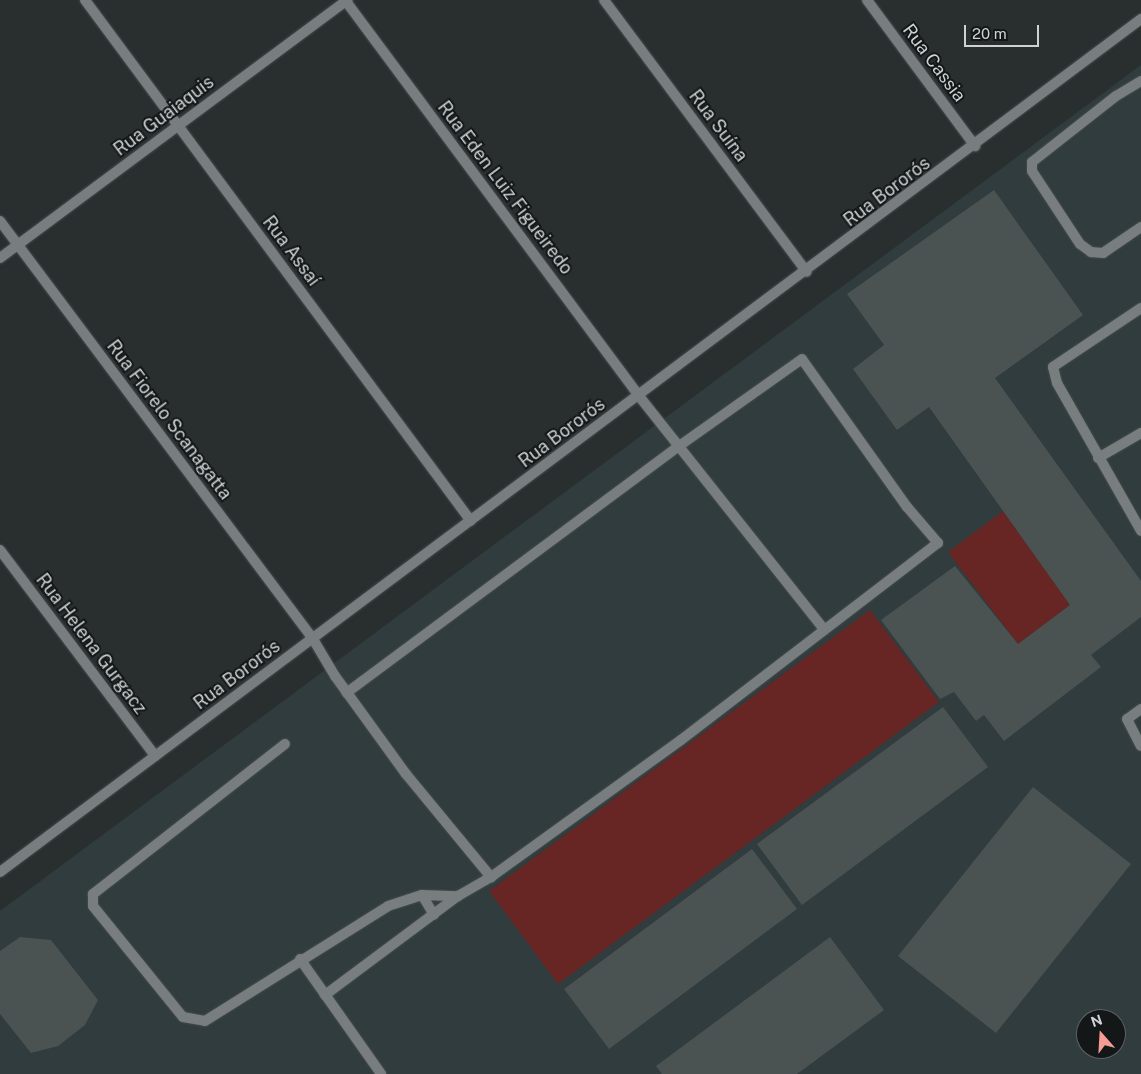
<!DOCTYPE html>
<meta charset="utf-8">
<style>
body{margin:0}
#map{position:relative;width:1141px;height:1074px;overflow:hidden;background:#292f2f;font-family:"Public Sans",sans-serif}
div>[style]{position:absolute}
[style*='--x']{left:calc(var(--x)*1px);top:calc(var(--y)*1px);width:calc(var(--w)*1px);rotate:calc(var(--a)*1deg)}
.built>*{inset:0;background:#303c3d}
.green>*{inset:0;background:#672624}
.building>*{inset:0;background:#4b5252}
.roads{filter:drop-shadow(0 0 1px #474b4b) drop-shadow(0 0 1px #474b4b)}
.lane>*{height:10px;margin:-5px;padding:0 5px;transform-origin:5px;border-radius:5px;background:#787e7f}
.street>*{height:10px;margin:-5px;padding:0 5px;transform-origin:5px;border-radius:5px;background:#787e7f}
span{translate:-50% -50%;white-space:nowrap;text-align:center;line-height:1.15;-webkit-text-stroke:4px #141717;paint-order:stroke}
.street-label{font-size:18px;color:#ced2d2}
.north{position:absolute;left:1076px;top:1009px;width:50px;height:50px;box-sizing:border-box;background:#141717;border:1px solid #5e6262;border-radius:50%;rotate:341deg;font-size:14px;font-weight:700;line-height:20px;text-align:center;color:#ced2d2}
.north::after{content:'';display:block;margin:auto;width:18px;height:22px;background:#f59c95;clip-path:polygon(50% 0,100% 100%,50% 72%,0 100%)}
.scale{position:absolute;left:964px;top:25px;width:75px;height:22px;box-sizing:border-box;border:2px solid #ced2d2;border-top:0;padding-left:6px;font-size:15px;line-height:18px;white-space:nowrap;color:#ced2d2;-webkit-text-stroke:4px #141717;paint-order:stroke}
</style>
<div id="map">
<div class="built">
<i style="clip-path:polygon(evenodd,1141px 65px,1141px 1074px,0 1074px,0 911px,1141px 65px,1086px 1019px,1116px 1019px,1116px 1049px,1086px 1049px,1086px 1019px)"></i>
</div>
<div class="green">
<i style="clip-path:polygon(1003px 511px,1070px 605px,1018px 644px,948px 552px)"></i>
<i style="clip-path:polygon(870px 610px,939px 702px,558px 984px,489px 891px)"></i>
</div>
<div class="building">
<i style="clip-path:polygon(994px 190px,1083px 315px,995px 378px,1141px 581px,1141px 617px,1091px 655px,1101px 667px,1004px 741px,984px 715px,976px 721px,954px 692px,940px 699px,881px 620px,955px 566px,1018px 644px,1070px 605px,929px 407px,897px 430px,853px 369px,884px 345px,847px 294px)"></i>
<i style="clip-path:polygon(943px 707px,988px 767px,802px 905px,757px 844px)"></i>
<i style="clip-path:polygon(1033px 787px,1131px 864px,996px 1033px,898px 956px)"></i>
<i style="clip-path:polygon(752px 849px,797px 909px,609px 1049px,564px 989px)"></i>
<i style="clip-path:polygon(20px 937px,51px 940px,98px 1000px,85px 1025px,58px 1046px,31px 1053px,0 1014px,0 951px)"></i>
<i style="clip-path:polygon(830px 937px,884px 1010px,797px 1074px,662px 1074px,656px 1066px)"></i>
</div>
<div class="roads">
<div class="lane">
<i style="--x:1141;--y:81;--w:29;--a:149"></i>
<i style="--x:1116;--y:96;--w:107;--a:141.8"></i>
<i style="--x:1032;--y:162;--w:9;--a:90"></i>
<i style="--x:1032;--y:171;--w:87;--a:56.7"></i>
<i style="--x:1080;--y:244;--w:14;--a:36"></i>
<i style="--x:1091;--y:252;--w:12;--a:5"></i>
<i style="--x:1103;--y:253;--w:46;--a:-34.4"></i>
<i style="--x:1141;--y:308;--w:106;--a:146.2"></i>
<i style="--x:1053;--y:367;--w:16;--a:76"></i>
<i style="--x:1057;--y:383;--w:170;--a:60.4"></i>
<i style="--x:639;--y:396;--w:298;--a:51.6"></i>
<i style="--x:1098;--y:458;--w:50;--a:-30.2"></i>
<i style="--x:313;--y:639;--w:43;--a:59.3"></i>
<i style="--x:335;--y:676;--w:121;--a:54.1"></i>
<i style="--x:406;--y:774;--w:134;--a:50.5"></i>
<i style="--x:1141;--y:709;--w:17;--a:144"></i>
<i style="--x:1127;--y:719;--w:30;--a:63"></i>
<i style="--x:285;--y:744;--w:244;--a:142"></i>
<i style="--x:93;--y:894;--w:12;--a:90"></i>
<i style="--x:93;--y:906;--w:143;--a:51"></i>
<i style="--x:183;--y:1017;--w:22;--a:10"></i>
<i style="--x:205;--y:1021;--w:216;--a:-32.1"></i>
<i style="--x:388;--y:906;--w:36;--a:-18"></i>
<i style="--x:422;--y:895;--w:36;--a:2"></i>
<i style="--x:458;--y:896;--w:38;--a:-30"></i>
<i style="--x:491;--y:877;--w:234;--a:-35.8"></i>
<i style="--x:681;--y:740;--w:324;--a:-37.5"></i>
<i style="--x:938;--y:543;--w:48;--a:-130.7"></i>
<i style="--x:907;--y:507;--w:181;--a:-125.4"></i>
<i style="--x:802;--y:359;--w:151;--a:144.7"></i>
<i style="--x:679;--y:446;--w:414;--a:143.4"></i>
<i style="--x:422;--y:895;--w:23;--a:59"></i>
<i style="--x:300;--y:959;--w:141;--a:54.8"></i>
<i style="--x:325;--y:995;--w:166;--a:-36.7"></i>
</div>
<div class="street">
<i style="--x:85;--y:0;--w:648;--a:53.47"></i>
<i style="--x:345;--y:0;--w:493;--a:53.4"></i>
<i style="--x:604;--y:0;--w:339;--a:53.3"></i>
<i style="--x:867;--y:0;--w:182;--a:53.5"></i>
<i style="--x:0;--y:221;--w:522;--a:53.17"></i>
<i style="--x:0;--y:258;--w:433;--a:-36.6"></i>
<i style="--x:0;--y:550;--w:258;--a:53"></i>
<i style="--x:0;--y:872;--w:1425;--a:-36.78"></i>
</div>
</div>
<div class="street-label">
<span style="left:934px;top:63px;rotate:53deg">Rua Cassia</span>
<span style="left:164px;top:116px;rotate:-37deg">Rua Guaiaquis</span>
<span style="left:718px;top:126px;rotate:53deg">Rua Suína</span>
<span style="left:505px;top:188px;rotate:53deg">Rua Eden Luiz Figueiredo</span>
<span style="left:887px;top:192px;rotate:-37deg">Rua Bororós</span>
<span style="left:291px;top:251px;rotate:53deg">Rua Assaí</span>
<span style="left:169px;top:420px;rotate:53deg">Rua Fiorelo Scanagatta</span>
<span style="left:562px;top:433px;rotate:-37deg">Rua Bororós</span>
<span style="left:91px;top:644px;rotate:53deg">Rua Helena Gurgacz</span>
<span style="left:237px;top:675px;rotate:-37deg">Rua Bororós</span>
</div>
<div class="north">N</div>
<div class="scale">20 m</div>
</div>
